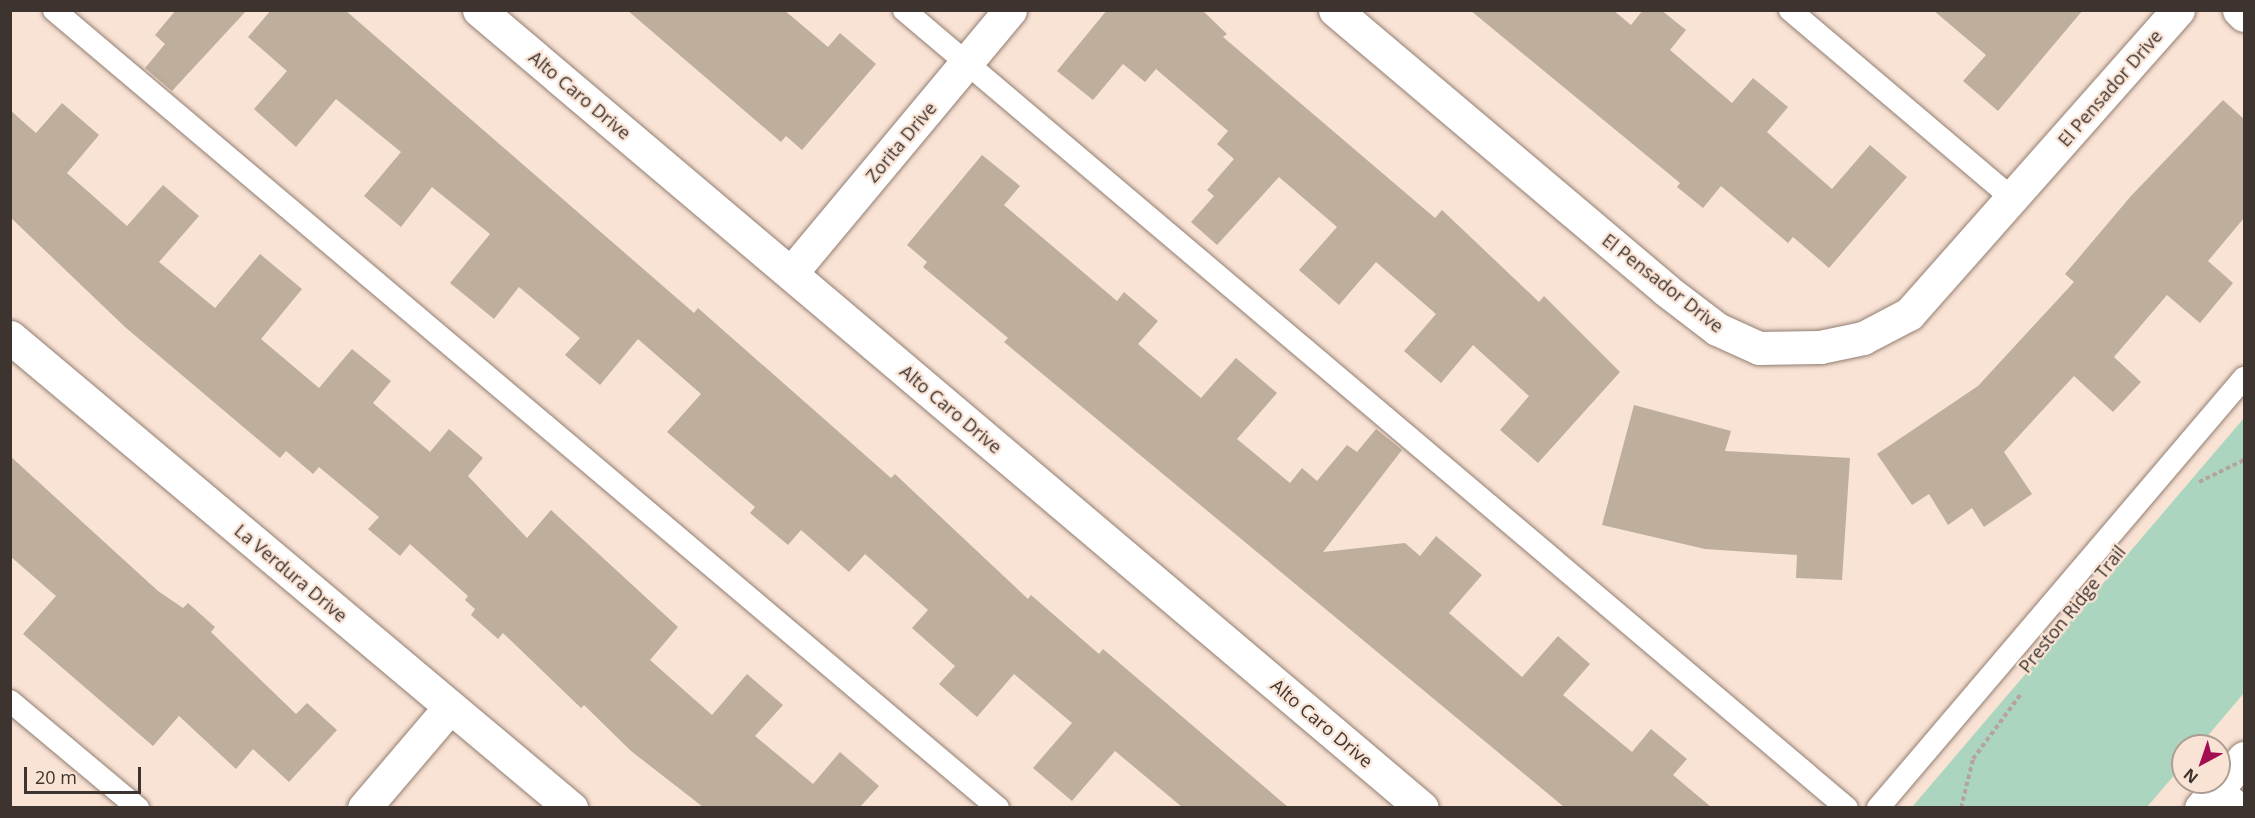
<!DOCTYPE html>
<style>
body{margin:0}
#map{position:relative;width:2255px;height:818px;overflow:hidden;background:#f9e3d5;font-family:"Open Sans",sans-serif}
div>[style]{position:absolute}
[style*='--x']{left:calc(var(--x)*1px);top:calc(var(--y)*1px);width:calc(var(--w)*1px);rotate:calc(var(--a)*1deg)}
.green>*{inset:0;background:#acd5c0}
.building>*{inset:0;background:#beae9c}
.path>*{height:4px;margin-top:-2px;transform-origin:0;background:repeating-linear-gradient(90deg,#b5a499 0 4.5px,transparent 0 7.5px)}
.roads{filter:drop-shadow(0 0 2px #927e72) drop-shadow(0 0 2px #927e72)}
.service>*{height:22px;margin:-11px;padding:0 11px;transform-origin:11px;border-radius:11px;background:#fff}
.minor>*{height:33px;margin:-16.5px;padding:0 16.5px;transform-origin:16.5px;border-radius:16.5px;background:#fff}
.tertiary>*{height:33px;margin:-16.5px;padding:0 16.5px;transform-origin:16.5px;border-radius:16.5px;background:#fff}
span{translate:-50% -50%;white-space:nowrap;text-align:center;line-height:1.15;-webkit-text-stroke:4.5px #f9e3d5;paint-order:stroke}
.street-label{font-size:18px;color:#3d342f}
.frame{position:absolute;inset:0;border:12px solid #3d342f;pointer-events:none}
.north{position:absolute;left:2171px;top:734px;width:60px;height:60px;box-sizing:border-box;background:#f9e3d5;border:2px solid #ae9d93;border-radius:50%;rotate:220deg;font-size:16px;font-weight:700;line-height:24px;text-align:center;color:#3d342f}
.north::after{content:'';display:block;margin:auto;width:21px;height:27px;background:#a20e51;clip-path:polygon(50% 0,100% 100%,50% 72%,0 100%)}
.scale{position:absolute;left:24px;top:767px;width:117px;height:27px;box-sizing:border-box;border:3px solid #3d342f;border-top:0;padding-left:8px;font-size:18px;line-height:21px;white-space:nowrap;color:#3d342f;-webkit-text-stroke:4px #f9e3d5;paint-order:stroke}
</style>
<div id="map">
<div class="green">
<i style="clip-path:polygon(2244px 418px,2244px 693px,2199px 746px,2183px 746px,2183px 765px,2147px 807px,1912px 807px)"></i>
</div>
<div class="building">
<i style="clip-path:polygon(176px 10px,247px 10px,172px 91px,145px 68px,165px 44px,155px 35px)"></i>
<i style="clip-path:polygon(271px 10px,345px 10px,694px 313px,698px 308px,891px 478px,895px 474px,1028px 599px,1031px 595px,1099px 654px,1103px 649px,1288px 807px,1182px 807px,1115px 751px,1072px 801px,1033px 768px,1072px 723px,1014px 674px,977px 717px,939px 684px,955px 666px,912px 628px,928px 610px,865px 554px,849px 572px,801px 530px,788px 545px,750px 513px,755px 507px,667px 432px,701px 394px,638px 339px,600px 385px,565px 355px,580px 338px,519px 287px,494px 319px,450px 283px,490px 234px,432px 187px,401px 227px,364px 196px,401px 152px,336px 99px,296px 147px,254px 109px,287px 71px,248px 37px)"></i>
<i style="clip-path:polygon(627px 10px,784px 10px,828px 47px,840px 33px,876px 64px,802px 150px,786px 136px,781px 142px)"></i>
<i style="clip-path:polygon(1107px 10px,1202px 10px,1227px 34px,1223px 37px,1435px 218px,1442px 210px,1539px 302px,1544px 296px,1620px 372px,1538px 463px,1500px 430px,1529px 396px,1473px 345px,1441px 383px,1404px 351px,1436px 314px,1376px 262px,1339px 305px,1299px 270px,1337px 227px,1279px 177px,1217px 245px,1191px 222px,1214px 196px,1207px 190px,1234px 159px,1217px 144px,1228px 131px,1156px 69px,1145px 82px,1123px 64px,1093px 100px,1057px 71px)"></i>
<i style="clip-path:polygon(1470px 10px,1613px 10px,1631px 25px,1643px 10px,1661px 10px,1686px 30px,1670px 50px,1732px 103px,1753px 78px,1788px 107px,1767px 132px,1832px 189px,1870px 145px,1907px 177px,1829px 268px,1793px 237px,1788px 243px,1721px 186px,1703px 208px,1677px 187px,1680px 183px)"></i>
<i style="clip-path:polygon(1933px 10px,2083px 10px,1998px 111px,1963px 81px,1986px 55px)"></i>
<i style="clip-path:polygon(2223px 100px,2244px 119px,2244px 218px,2208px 261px,2233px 283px,2200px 323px,2167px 295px,2114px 357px,2141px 382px,2113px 412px,2074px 376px,2004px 452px,2032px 494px,1984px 527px,1972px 508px,1948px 525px,1929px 494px,1912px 505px,1877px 454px,1978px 386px,2074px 282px,2065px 274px,2131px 196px)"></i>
<i style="clip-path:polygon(62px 103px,99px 135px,67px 173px,127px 226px,163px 185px,199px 216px,159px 262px,215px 308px,260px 254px,302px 289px,261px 339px,319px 388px,352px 349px,391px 381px,373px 403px,430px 452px,449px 429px,483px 458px,468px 476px,527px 538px,551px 510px,678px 627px,650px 660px,712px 715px,747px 674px,783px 705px,755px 736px,813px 784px,840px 752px,879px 786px,860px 807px,703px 807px,631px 751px,584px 705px,581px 708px,503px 633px,498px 639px,471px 615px,475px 609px,465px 600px,468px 596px,410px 544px,400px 556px,368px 529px,379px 517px,319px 467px,313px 474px,286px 451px,280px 458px,125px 327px,10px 217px,10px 110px,36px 133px)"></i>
<i style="clip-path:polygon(982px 155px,1020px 186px,1004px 205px,1117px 301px,1124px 292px,1158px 321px,1138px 344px,1201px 398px,1236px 358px,1277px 393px,1237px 439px,1290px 483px,1302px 468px,1317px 481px,1347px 445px,1357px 452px,1376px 429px,1402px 450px,1323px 552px,1405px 543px,1420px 556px,1436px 536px,1482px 575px,1449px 613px,1522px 677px,1558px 636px,1590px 664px,1563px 695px,1632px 752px,1651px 729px,1687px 759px,1673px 775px,1711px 807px,1564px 807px,1004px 342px,1008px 338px,923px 267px,927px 262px,907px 245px)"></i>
<i style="clip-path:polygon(1634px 405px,1731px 431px,1725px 451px,1850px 458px,1842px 580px,1796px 578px,1797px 555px,1705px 549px,1602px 525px)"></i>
<i style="clip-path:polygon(10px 456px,158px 591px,183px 608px,188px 603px,215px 627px,211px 632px,296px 714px,307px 703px,337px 730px,289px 782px,253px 749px,236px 769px,179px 716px,153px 746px,23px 634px,56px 596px,10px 556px)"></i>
</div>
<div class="path">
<i style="--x:2199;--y:482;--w:50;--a:-26.1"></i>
<i style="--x:1961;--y:808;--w:50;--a:-76.2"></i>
<i style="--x:1973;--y:759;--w:81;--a:-53.6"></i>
</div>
<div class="roads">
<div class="service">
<i style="--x:54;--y:10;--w:1236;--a:40.21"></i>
<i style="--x:904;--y:10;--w:1235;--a:40.24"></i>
<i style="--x:1790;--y:10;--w:292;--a:40.3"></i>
<i style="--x:10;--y:701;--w:167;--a:39.9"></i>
<i style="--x:1878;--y:808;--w:565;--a:-49.6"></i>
</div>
<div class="minor">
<i style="--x:479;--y:10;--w:1235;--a:40.24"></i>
<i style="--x:1335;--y:10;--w:434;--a:40.2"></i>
<i style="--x:1666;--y:290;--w:64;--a:37.4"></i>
<i style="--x:1717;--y:329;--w:46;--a:24.3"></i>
<i style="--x:1759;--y:348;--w:61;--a:-0.9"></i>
<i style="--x:1820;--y:347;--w:44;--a:-11.8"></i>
<i style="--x:1863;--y:338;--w:52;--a:-27.6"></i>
<i style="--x:1909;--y:314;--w:406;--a:-48.5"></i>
<i style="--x:791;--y:273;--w:342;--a:-50.2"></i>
<i style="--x:10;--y:337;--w:733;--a:40.02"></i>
<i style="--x:2216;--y:791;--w:26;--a:40"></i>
<i style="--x:364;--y:808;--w:133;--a:-49.6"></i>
</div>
<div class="tertiary">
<i style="--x:2239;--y:10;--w:7;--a:45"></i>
<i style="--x:2201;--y:808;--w:66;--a:-49.3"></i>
</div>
</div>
<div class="street-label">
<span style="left:2110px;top:88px;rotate:-49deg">El Pensador Drive</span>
<span style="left:580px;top:95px;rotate:40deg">Alto Caro Drive</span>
<span style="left:901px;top:142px;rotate:-50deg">Zorita Drive</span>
<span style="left:1663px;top:283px;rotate:38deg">El Pensador Drive</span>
<span style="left:951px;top:409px;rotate:40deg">Alto Caro Drive</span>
<span style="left:291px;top:573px;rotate:40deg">La Verdura Drive</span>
<span style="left:2072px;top:609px;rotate:-51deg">Preston Ridge Trail</span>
<span style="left:1322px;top:723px;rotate:40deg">Alto Caro Drive</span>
</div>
<div class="frame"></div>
<div class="north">N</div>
<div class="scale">20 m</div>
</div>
